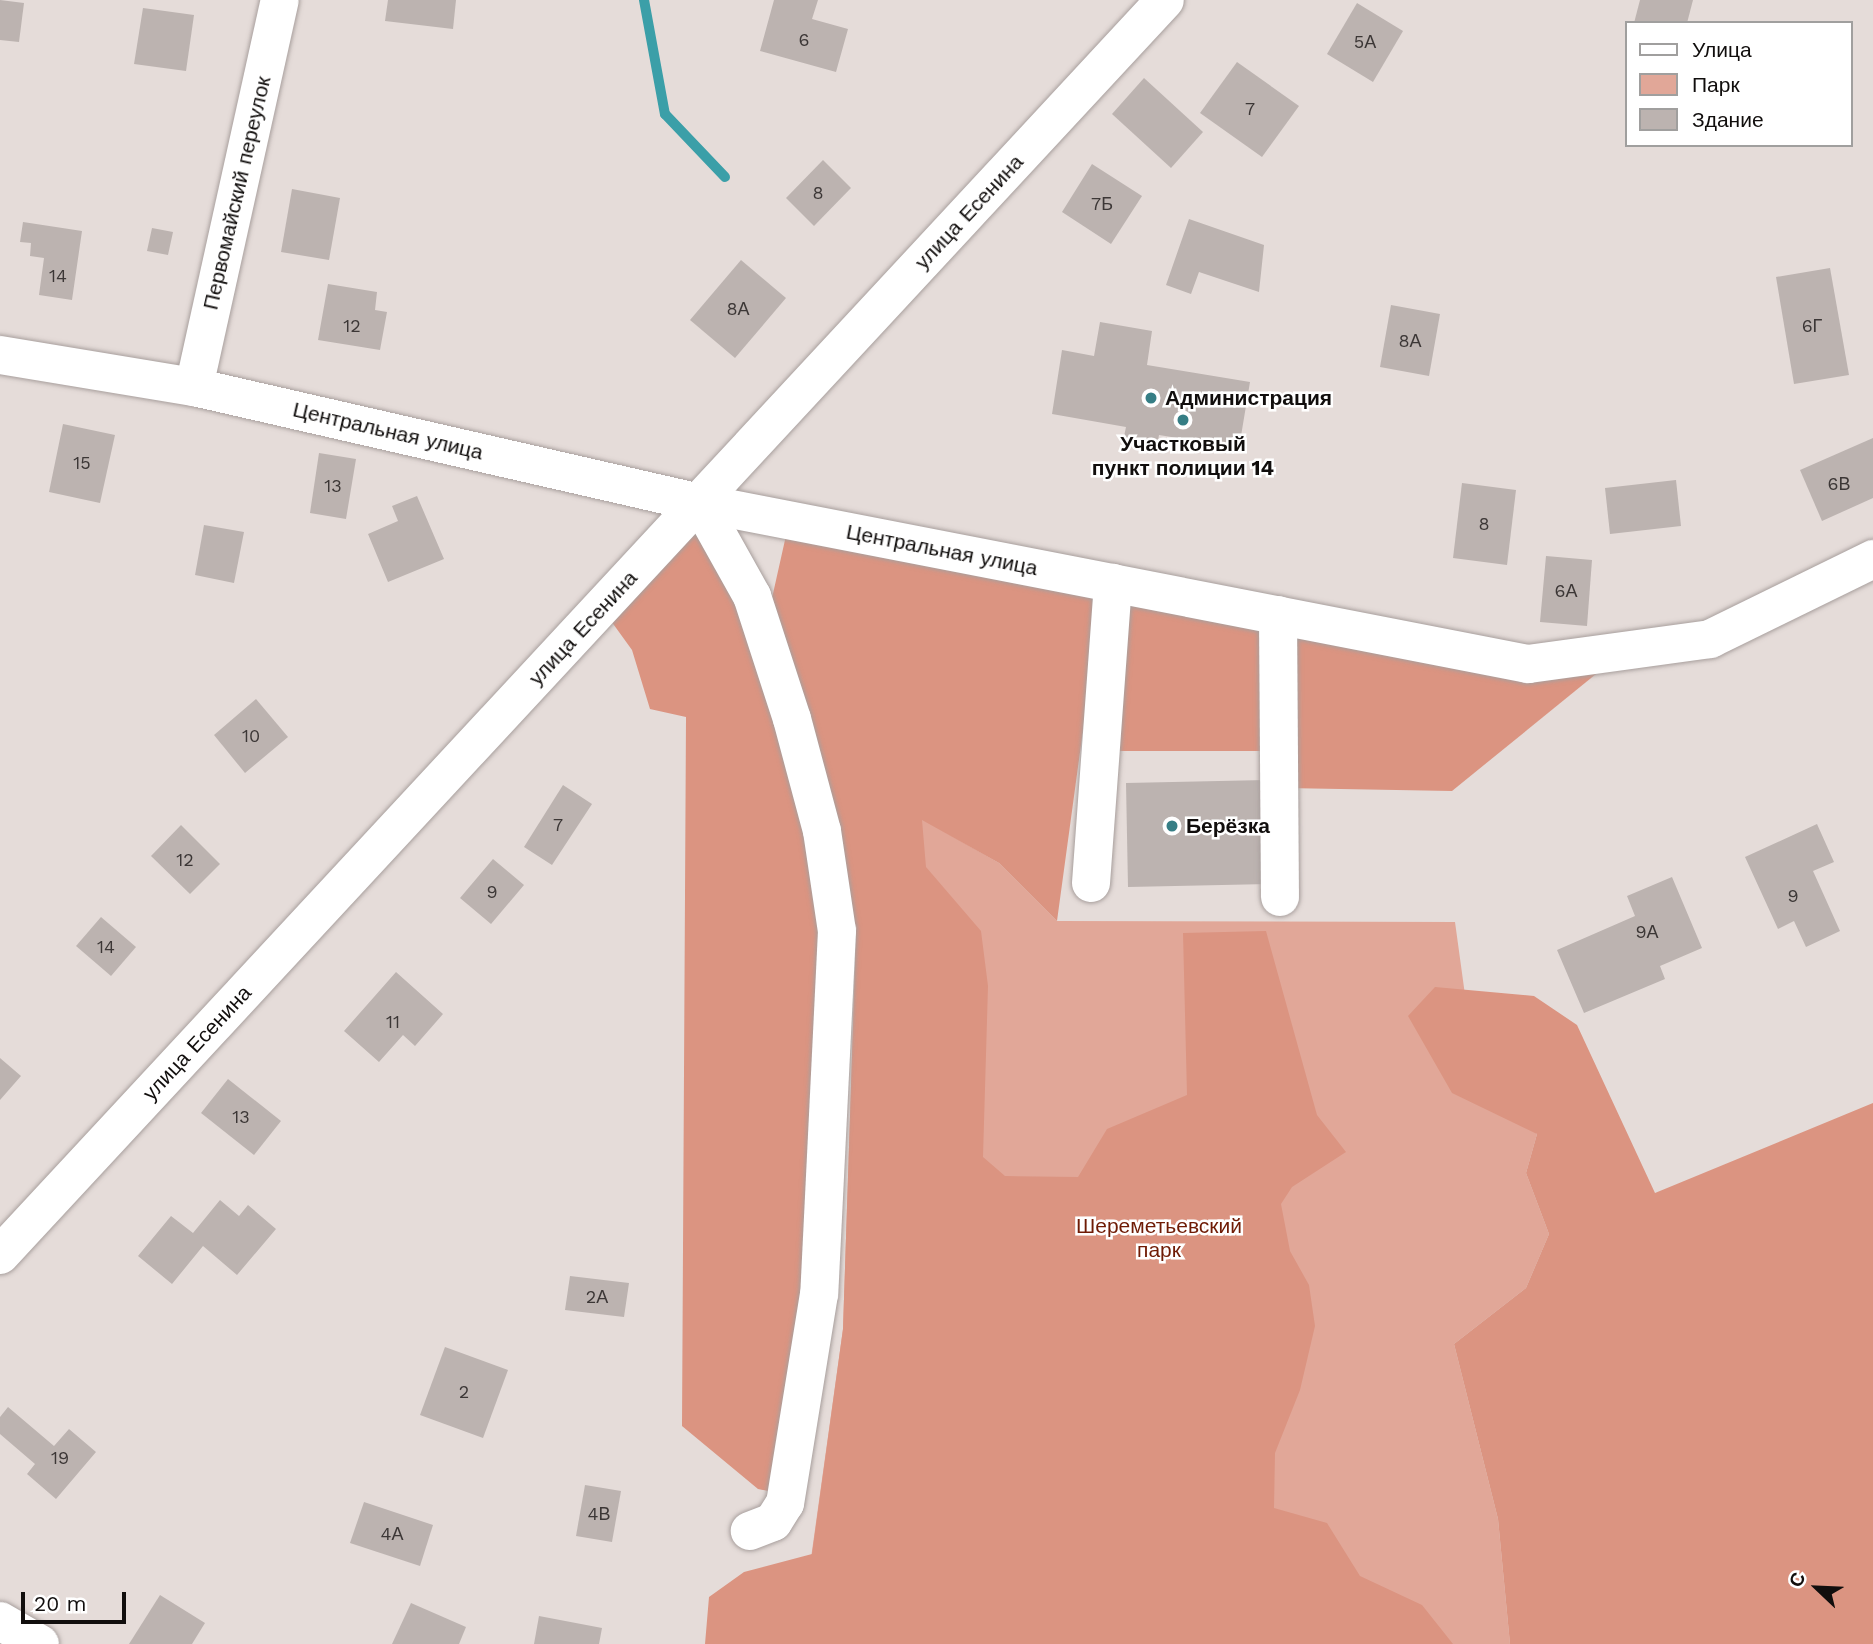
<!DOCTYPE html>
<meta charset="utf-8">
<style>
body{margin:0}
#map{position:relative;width:1873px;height:1644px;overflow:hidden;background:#e5dcd9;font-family:"Work Sans",sans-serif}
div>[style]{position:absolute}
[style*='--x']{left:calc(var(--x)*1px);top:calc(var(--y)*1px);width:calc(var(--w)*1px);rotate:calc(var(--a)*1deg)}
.green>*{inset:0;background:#e1a798}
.forest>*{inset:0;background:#db9481}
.stream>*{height:10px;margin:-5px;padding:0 5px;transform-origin:5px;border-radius:5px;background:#3b9fa8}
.building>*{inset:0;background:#bcb3b0}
.roads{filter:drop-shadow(0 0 2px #a89f9d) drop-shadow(0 0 2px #a89f9d)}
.minor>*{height:38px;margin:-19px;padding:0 19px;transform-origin:19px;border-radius:19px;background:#fff}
.dots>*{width:19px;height:19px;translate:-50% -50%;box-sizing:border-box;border:4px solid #fff;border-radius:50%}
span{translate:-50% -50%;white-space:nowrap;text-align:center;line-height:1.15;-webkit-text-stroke:5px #fff;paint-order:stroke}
.number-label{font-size:18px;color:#3c3736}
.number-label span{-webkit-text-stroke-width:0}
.street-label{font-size:21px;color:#110e0d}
.poi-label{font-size:21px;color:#110e0d;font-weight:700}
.left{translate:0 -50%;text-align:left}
.park-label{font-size:21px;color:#6f1b05}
.legend{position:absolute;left:1625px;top:21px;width:228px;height:126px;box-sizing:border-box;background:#fff;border:2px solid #a09f9e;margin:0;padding:9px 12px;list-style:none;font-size:21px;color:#110e0d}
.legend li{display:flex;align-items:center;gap:14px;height:35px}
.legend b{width:35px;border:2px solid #a09f9e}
.north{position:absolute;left:1782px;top:1553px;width:70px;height:70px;-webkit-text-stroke:5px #fff;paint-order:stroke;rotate:293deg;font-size:19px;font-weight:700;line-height:28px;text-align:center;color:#110e0d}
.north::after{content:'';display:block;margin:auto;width:24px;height:32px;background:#110e0d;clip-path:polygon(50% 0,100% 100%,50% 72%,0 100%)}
.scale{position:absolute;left:21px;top:1592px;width:105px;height:32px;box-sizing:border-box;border:4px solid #110e0d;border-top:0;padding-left:9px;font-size:21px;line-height:24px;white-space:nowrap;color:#110e0d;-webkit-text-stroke:5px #fff;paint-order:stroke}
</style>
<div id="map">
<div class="green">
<i style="clip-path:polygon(819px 773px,922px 819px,999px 863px,1057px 921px,1455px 922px,1476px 1075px,1537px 1134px,1526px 1173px,1549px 1234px,1526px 1288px,1454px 1344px,1498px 1519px,1510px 1644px,799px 1644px,843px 1329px,856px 934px)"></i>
</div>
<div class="forest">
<i style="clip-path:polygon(698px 517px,747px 606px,831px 929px,812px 1290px,779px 1493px,758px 1489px,682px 1426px,686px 717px,650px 709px,632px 650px,606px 614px)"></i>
<i style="clip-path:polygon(787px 531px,1102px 591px,1057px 921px,999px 863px,922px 820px,926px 867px,981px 931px,988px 986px,983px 1157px,1005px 1176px,1078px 1177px,1107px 1129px,1187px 1095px,1183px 933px,1266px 931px,1317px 1115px,1346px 1152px,1292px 1187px,1281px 1204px,1290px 1251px,1309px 1285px,1315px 1326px,1300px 1390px,1275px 1453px,1274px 1508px,1327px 1523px,1360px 1576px,1422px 1605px,1453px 1644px,705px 1644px,709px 1597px,744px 1572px,812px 1554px,843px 1329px,856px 934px,819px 773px,768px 616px)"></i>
<i style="clip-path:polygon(1118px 593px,1273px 629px,1271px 751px,1108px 751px)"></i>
<i style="clip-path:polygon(1286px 623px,1612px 661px,1452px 791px,1285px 788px)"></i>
<i style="clip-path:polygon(1435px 987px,1534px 996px,1577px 1025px,1655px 1193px,1873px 1103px,1873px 1644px,1510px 1644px,1498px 1519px,1454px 1344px,1526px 1288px,1549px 1234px,1526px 1173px,1537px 1134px,1452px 1093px,1408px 1016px)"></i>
</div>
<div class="stream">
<i style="--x:644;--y:0;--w:116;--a:79.6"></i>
<i style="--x:665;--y:114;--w:87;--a:46.4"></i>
</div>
<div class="building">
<i style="clip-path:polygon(0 0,24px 3px,19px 42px,0 40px)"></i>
<i style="clip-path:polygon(388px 0,456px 0,453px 29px,385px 21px)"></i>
<i style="clip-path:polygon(774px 0,818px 0,812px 19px,848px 29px,836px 72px,760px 51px)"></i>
<i style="clip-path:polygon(1640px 0,1693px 0,1687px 23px,1634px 23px)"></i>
<i style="clip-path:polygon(1357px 3px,1403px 31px,1373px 82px,1327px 54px)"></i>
<i style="clip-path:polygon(143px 8px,194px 15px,186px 71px,134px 64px)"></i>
<i style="clip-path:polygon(1237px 62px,1299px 106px,1262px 157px,1200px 113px)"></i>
<i style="clip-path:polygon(1144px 78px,1203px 132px,1171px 168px,1112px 114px)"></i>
<i style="clip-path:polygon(823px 160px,851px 188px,814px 226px,786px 198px)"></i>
<i style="clip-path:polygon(1092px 164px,1142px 196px,1111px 244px,1062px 212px)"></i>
<i style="clip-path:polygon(292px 189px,340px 198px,329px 260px,281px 252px)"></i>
<i style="clip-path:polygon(1189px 219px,1264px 245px,1259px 292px,1199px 272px,1191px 294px,1166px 285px)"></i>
<i style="clip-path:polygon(23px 222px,82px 231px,72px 300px,39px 295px,44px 258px,30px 256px,31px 243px,20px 242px)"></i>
<i style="clip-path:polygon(152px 228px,173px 232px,168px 255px,147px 251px)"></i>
<i style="clip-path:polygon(741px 260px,786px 298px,735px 358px,690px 320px)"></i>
<i style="clip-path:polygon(1830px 268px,1849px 375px,1794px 384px,1776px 277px)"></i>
<i style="clip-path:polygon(328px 284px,377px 292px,375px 310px,387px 312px,380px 350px,318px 340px)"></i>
<i style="clip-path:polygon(1391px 305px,1440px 314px,1429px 376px,1380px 367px)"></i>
<i style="clip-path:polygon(1100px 322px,1152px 331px,1147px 365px,1250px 382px,1239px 448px,1159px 435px,1157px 447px,1123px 441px,1126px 427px,1052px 414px,1062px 350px,1094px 356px)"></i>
<i style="clip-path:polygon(63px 424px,115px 435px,100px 503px,49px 492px)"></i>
<i style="clip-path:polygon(1873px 438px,1873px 498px,1822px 521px,1800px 470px)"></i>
<i style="clip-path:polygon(319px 453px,356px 459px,346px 519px,310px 513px)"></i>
<i style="clip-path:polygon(1676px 480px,1681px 526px,1610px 534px,1605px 488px)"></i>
<i style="clip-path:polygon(1462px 483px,1516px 490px,1507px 565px,1453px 558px)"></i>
<i style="clip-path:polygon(417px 496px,444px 559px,388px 582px,368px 534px,398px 521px,392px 506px)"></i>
<i style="clip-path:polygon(204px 525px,244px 532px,234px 583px,195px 575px)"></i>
<i style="clip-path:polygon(1546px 556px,1592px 560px,1587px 626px,1540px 622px)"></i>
<i style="clip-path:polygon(256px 699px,288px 737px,245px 773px,214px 735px)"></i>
<i style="clip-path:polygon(1266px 780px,1269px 884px,1128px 887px,1126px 783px)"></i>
<i style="clip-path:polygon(563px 785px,592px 804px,552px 865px,524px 847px)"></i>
<i style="clip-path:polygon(1817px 824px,1834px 862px,1813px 871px,1840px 931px,1806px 947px,1794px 921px,1778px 929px,1745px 857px)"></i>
<i style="clip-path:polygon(181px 825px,220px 864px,190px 894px,151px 856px)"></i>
<i style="clip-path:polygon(493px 859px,524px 885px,491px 924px,460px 898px)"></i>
<i style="clip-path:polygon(1672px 877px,1702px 948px,1660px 966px,1665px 979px,1584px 1013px,1557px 950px,1635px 916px,1627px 896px)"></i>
<i style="clip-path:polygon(101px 917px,136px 947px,111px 976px,76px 946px)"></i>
<i style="clip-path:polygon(396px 972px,443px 1014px,415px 1046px,403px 1035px,379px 1062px,344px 1031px)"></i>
<i style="clip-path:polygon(0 1058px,21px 1076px,0 1100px)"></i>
<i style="clip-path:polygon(228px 1079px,281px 1121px,254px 1155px,201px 1113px)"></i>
<i style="clip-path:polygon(220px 1200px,239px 1216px,248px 1205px,276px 1229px,237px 1275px,203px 1246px,172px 1284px,138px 1256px,171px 1216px,193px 1233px)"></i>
<i style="clip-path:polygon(570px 1276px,629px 1283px,624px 1317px,565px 1310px)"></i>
<i style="clip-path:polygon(445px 1347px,508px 1370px,483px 1438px,420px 1415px)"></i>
<i style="clip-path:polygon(8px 1407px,54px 1446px,69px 1429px,96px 1452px,56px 1499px,27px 1474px,35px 1464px,0 1434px,0 1417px)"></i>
<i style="clip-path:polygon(585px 1485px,621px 1491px,612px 1542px,576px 1536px)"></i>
<i style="clip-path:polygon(364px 1502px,433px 1525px,420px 1566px,350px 1543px)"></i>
<i style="clip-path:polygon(160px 1595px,205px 1623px,192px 1644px,129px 1644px)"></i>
<i style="clip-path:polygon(411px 1603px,466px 1627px,459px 1644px,392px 1644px)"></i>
<i style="clip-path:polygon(539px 1616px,602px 1628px,599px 1644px,534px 1644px)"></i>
</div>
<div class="roads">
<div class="minor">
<i style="--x:0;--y:355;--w:197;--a:9.4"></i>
<i style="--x:194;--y:387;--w:519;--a:12.91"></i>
<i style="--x:700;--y:503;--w:844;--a:11"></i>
<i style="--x:1528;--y:664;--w:184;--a:-7.8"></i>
<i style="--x:1710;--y:639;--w:182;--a:-26.1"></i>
<i style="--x:194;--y:387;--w:396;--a:-77.5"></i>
<i style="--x:700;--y:503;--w:107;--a:60.8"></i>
<i style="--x:752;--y:596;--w:129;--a:72"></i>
<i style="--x:792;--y:719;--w:116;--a:75"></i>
<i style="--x:822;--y:831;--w:101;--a:81.5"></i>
<i style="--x:837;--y:931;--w:363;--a:92.8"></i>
<i style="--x:819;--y:1294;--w:212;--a:99.2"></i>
<i style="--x:785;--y:1503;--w:22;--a:122"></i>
<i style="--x:773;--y:1522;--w:25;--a:159"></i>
<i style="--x:1278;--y:615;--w:282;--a:89.6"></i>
<i style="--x:1091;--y:883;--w:301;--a:-85.8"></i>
<i style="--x:0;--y:1255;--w:1712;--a:-47.13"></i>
<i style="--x:0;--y:1621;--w:46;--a:29.9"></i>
</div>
</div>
<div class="dots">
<i style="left:1151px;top:398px;background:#367e85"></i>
<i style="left:1183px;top:420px;background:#367e85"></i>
<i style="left:1172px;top:826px;background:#367e85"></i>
</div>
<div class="number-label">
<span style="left:804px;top:40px">6</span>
<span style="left:1365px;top:42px">5А</span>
<span style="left:1250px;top:109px">7</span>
<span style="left:818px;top:193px">8</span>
<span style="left:1102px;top:204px">7Б</span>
<span style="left:58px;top:276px">14</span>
<span style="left:738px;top:309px">8А</span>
<span style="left:352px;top:326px">12</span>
<span style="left:1812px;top:326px">6Г</span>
<span style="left:1410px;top:341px">8А</span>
<span style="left:82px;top:463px">15</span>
<span style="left:1839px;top:484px">6В</span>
<span style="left:333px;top:486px">13</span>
<span style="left:1484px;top:524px">8</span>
<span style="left:1566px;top:591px">6А</span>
<span style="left:251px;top:736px">10</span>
<span style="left:558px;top:825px">7</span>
<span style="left:185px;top:860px">12</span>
<span style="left:492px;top:892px">9</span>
<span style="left:1793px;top:896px">9</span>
<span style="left:1647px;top:932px">9А</span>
<span style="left:106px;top:947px">14</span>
<span style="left:393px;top:1022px">11</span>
<span style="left:241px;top:1117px">13</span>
<span style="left:597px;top:1297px">2А</span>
<span style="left:464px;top:1392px">2</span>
<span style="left:60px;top:1458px">19</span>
<span style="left:599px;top:1514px">4В</span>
<span style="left:392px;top:1534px">4А</span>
</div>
<div class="street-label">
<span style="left:237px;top:193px;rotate:-77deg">Первомайский переулок</span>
<span style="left:969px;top:212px;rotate:-47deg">улица Есенина</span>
<span style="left:388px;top:431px;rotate:13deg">Центральная улица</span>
<span style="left:942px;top:550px;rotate:11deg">Центральная улица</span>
<span style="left:583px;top:628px;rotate:-47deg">улица Есенина</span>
<span style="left:197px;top:1043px;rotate:-47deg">улица Есенина</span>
</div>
<div class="poi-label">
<span class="left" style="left:1165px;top:398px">Администрация</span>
<span style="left:1183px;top:456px">Участковый<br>пункт полиции 14</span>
<span class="left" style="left:1186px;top:826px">Берёзка</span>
</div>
<div class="park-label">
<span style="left:1159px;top:1238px">Шереметьевский<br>парк</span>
</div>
<ul class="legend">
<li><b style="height:9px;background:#fff"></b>Улица</li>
<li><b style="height:19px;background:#e1a798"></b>Парк</li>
<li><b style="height:19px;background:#bcb3b0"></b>Здание</li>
</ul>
<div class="north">С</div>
<div class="scale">20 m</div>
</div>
